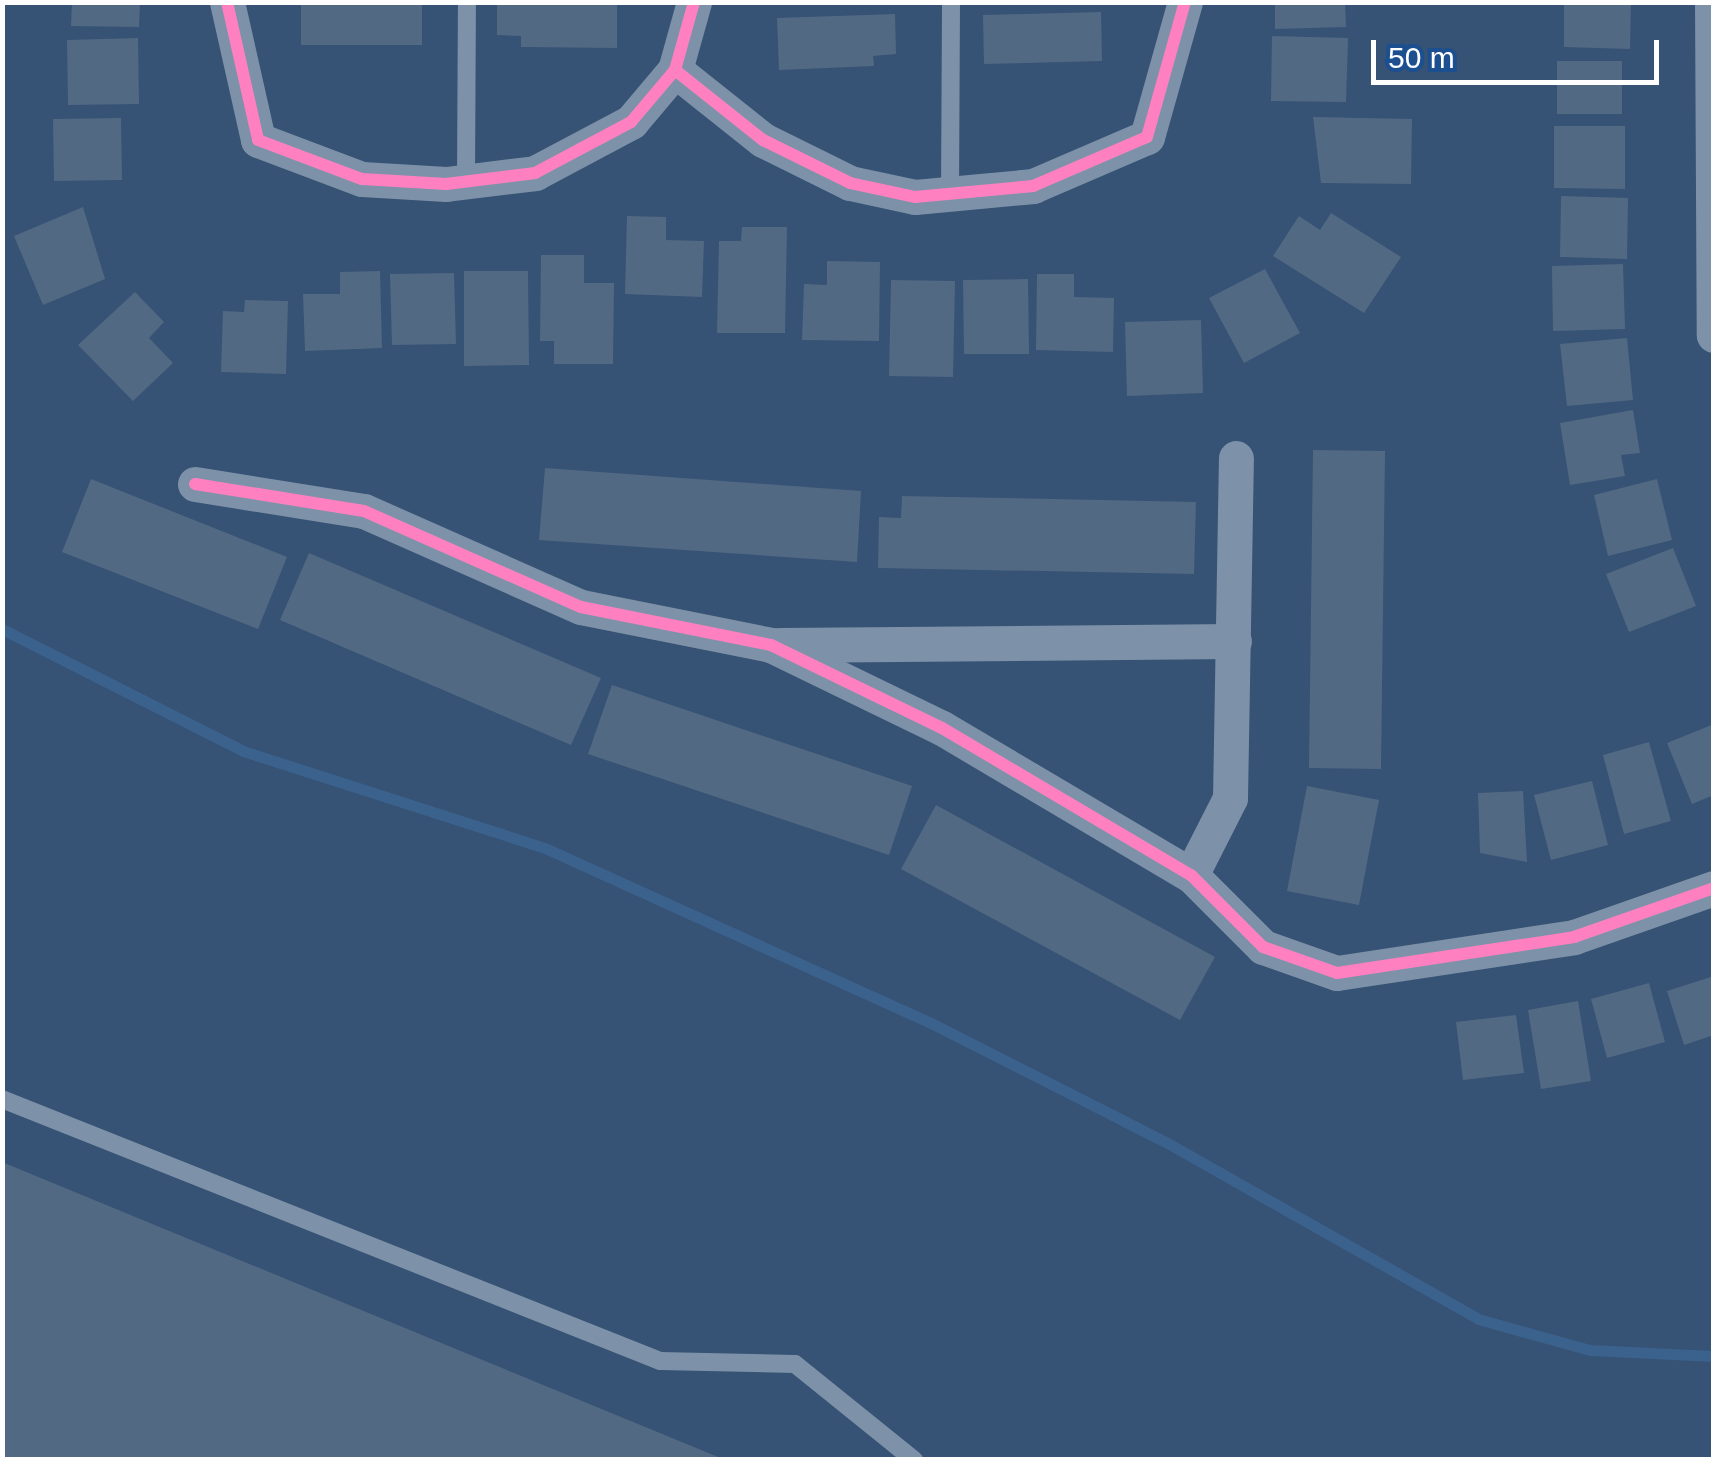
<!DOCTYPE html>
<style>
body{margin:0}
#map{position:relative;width:1716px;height:1462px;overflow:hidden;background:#365274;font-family:Arial,sans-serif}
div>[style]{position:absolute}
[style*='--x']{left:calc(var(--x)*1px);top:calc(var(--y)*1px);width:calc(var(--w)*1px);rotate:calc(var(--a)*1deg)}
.stream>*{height:11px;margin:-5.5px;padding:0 5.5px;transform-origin:5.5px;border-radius:5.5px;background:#3b618d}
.building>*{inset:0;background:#526984}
.lane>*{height:18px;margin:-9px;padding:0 9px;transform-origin:9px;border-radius:9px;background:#7d92a8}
.street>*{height:35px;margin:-17.5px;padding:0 17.5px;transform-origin:17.5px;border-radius:17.5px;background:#7d92a8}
.cycleway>*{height:12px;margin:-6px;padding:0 6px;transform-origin:6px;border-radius:6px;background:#ff80c0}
span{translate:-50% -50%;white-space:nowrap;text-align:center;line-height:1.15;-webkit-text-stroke:8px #1b4f8f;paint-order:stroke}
.frame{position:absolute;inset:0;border:5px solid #fff;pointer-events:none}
.scale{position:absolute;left:1371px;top:40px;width:288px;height:45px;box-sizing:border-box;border:5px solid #fff;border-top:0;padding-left:12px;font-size:30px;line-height:35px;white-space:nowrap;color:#fff;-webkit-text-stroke:8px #1b4f8f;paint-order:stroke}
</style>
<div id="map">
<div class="stream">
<i style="--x:2;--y:629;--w:270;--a:26.8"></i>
<i style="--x:243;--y:751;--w:317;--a:17.8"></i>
<i style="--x:545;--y:848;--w:422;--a:24.4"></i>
<i style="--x:929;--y:1022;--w:263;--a:26.9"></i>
<i style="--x:1164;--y:1141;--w:361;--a:29.5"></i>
<i style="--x:1478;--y:1319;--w:116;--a:15.5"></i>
<i style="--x:1590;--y:1350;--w:124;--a:2.8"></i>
</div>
<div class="building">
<i style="clip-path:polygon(72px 2px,140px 2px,139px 27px,71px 26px)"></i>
<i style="clip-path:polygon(301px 2px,422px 2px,422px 45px,301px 45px)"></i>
<i style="clip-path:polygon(497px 2px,617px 2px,617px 48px,521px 47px,521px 36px,497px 35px)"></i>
<i style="clip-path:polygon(1275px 2px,1345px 2px,1346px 27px,1275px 29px)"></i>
<i style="clip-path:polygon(1564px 2px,1631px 2px,1630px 49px,1564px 47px)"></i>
<i style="clip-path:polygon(1101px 12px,1102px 61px,984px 64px,983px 15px)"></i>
<i style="clip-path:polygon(895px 14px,896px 54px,873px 56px,874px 66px,779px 70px,777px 18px)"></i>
<i style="clip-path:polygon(1272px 36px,1348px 38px,1346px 102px,1271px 101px)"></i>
<i style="clip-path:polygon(138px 38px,139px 104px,68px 105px,67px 40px)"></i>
<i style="clip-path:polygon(1557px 61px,1622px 61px,1622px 114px,1557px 114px)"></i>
<i style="clip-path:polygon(1313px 117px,1412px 119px,1411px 184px,1321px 183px)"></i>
<i style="clip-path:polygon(121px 118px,122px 180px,54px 181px,53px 119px)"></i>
<i style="clip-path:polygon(1554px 126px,1625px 126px,1625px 189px,1554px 188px)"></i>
<i style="clip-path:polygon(1561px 196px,1628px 198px,1627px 259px,1560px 257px)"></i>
<i style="clip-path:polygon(83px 207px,105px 279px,43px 305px,14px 236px)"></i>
<i style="clip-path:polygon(1331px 213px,1401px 257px,1364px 313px,1273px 256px,1299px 216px,1320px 230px)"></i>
<i style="clip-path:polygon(627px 216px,666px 217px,666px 240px,704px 241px,702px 297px,625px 294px)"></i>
<i style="clip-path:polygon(742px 227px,787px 227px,785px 333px,717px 333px,719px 241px,741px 241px)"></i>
<i style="clip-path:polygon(541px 255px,584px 255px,584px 283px,614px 283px,613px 364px,554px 364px,554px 341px,540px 341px)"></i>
<i style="clip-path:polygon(827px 261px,880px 262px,879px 341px,802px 340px,804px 284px,827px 285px)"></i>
<i style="clip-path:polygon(1623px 264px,1625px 329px,1553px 331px,1552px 266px)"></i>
<i style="clip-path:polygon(1265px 269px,1300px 333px,1244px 363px,1209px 298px)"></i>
<i style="clip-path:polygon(380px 271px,382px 348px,305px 351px,303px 294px,340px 294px,340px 272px)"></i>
<i style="clip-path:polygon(464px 271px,528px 271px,529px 365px,464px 366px)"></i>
<i style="clip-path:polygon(454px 273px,456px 344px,392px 345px,390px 274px)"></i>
<i style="clip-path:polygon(1037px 274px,1074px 274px,1074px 297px,1114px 298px,1113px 352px,1036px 350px)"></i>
<i style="clip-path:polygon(1028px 279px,1029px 354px,964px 354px,963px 280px)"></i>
<i style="clip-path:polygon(891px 280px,955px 281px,953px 377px,889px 376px)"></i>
<i style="clip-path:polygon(135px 292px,164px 322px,149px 338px,173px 363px,133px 401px,78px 345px)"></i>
<i style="clip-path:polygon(245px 300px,288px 301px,286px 374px,221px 372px,223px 311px,244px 312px)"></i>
<i style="clip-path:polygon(1201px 320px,1203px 393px,1127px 396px,1125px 322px)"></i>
<i style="clip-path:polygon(1627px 338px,1633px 400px,1567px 406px,1560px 344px)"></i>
<i style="clip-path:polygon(1633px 410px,1640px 453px,1621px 455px,1625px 476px,1570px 485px,1560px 423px)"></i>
<i style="clip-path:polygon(1313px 450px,1385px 451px,1381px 769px,1309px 768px)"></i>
<i style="clip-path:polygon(545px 468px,861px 491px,857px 562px,539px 540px)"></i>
<i style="clip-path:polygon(91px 479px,287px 557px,258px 629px,62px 552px)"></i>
<i style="clip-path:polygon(1657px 479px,1672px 540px,1608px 556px,1594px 495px)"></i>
<i style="clip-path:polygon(902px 496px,1196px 502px,1194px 574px,878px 568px,879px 517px,901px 518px)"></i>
<i style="clip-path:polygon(1673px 548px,1696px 606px,1629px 632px,1606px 574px)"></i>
<i style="clip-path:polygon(309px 553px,601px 678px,571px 745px,280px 620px)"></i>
<i style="clip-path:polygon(612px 685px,912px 786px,889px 855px,588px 754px)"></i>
<i style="clip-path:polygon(1714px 724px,1714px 795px,1692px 804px,1667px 743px)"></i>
<i style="clip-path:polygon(1649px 742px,1671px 821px,1624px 834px,1603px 755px)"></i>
<i style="clip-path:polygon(1592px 781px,1608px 845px,1551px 860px,1534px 795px)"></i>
<i style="clip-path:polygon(1307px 786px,1379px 800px,1359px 905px,1287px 891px)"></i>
<i style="clip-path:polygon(1523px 791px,1527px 862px,1480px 853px,1478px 793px)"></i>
<i style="clip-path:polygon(936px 805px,1215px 957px,1180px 1020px,901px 869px)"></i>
<i style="clip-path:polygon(1714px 976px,1714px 1035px,1684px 1045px,1667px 991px)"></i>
<i style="clip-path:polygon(1649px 983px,1665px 1042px,1607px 1058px,1591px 999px)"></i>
<i style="clip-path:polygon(1578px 1001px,1591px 1081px,1541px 1089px,1528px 1010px)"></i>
<i style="clip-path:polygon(1516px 1015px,1524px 1073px,1463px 1080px,1456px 1022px)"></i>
<i style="clip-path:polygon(2px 1162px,723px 1459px,723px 1460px,2px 1460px)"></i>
</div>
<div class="lane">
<i style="--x:466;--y:181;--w:179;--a:-89.7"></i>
<i style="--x:950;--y:195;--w:193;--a:-89.7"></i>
<i style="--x:2;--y:1099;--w:708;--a:21.71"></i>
<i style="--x:660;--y:1361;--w:135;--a:1.3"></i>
<i style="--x:795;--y:1364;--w:153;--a:38.9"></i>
</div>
<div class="street">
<i style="--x:227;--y:2;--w:141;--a:77.3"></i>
<i style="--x:258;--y:140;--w:111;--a:20.6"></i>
<i style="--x:362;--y:179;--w:84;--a:3.4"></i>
<i style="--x:446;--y:184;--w:90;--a:-7"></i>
<i style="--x:535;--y:173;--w:109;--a:-28"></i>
<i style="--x:631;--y:122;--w:68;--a:-49.8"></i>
<i style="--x:694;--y:2;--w:71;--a:105.6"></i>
<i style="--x:675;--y:70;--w:112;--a:38.5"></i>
<i style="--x:763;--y:140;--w:97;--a:26.3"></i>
<i style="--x:850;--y:183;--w:66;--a:12.2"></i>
<i style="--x:915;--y:197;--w:119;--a:-5.3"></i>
<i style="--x:1033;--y:186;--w:124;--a:-23.3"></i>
<i style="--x:1147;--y:137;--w:140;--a:-74.3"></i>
<i style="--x:1712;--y:2;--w:333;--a:89.7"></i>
<i style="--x:195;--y:484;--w:171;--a:9.1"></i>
<i style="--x:364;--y:511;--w:237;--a:23.9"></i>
<i style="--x:581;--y:607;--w:194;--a:11.3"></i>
<i style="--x:771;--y:645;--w:190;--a:25.9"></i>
<i style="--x:942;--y:728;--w:289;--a:30.6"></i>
<i style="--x:1191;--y:875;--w:102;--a:45"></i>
<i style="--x:1263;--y:947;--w:78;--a:19.4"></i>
<i style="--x:1337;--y:973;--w:240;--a:-8.6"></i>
<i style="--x:1574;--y:937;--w:148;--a:-19.3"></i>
<i style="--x:780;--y:645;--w:454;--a:-0.5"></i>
<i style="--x:1191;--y:875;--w:86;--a:-63.1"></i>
<i style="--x:1230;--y:798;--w:340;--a:-89"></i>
</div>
<div class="cycleway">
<i style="--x:227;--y:2;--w:141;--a:77.3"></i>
<i style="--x:258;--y:140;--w:111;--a:20.6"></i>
<i style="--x:362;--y:179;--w:84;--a:3.4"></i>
<i style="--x:446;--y:184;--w:90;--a:-7"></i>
<i style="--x:535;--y:173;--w:109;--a:-28"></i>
<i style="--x:631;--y:122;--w:68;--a:-49.8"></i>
<i style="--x:694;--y:2;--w:71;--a:105.6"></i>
<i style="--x:675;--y:70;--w:112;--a:38.5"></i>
<i style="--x:763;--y:140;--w:97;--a:26.3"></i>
<i style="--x:850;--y:183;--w:66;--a:12.2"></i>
<i style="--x:915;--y:197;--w:119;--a:-5.3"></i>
<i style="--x:1033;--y:186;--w:124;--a:-23.3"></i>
<i style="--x:1147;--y:137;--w:140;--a:-74.3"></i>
<i style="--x:195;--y:484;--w:171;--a:9.1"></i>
<i style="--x:364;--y:511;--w:237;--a:23.9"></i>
<i style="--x:581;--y:607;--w:194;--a:11.3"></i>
<i style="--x:771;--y:645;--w:190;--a:25.9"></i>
<i style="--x:942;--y:728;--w:289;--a:30.6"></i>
<i style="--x:1191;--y:875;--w:102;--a:45"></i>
<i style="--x:1263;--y:947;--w:78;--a:19.4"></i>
<i style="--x:1337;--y:973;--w:240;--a:-8.6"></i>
<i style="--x:1574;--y:937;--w:148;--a:-19.3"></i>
</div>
<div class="frame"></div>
<div class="scale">50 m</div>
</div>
